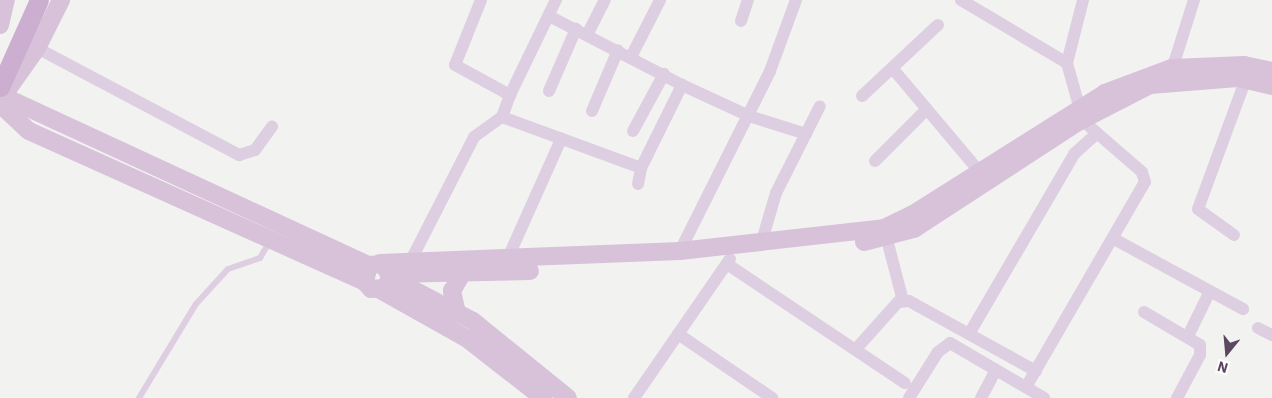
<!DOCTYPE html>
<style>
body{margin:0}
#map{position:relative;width:1272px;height:398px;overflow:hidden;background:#f2f3f0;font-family:"IBM Plex Sans",sans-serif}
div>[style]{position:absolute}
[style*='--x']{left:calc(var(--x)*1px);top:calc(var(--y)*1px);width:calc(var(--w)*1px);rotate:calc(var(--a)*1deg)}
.lane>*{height:6px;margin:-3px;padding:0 3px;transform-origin:3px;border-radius:3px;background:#decee1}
.street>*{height:12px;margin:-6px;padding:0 6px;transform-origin:6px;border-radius:6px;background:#decee1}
.secondary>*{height:18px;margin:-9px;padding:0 9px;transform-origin:9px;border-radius:9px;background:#d7c2da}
.primary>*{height:19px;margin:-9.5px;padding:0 9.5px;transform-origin:9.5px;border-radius:9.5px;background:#ccaed1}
span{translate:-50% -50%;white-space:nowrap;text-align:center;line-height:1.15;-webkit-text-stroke:4px #fff;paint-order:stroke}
.north{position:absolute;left:1202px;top:328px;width:50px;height:50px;-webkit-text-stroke:4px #fff;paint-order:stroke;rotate:197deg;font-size:14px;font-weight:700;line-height:20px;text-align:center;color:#5b475f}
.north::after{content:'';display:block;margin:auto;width:18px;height:22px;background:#5b475f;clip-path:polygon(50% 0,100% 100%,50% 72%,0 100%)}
</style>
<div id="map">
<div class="lane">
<i style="--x:139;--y:398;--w:110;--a:-58.8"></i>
<i style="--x:196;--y:304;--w:47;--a:-47.6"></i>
<i style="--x:228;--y:269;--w:34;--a:-19"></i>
<i style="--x:260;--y:258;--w:20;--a:-60"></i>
</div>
<div class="street">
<i style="--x:481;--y:0;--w:70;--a:111.8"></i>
<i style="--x:455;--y:65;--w:63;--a:28.6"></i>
<i style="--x:510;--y:95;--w:106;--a:-64.2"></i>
<i style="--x:961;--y:0;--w:123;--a:30.7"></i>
<i style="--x:1067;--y:63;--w:45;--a:74.4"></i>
<i style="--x:549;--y:16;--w:150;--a:27.4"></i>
<i style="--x:741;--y:21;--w:22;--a:-72"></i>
<i style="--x:587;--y:35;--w:39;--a:-63"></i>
<i style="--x:37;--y:48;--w:229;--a:27.9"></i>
<i style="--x:239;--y:155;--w:17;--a:-17"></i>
<i style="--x:255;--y:150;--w:29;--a:-54"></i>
<i style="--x:631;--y:57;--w:64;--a:-63"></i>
<i style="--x:1067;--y:63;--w:65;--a:-75.7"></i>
<i style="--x:893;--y:69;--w:133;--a:49.9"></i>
<i style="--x:1170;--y:76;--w:80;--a:-72.5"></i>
<i style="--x:549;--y:91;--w:68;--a:-66.5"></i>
<i style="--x:510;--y:95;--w:23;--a:110"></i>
<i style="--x:502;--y:117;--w:148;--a:20.1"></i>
<i style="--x:862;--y:96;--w:104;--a:-43.1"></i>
<i style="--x:592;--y:111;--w:66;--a:-66.9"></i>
<i style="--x:633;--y:131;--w:65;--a:-61.5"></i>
<i style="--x:875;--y:161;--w:72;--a:-45"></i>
<i style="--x:638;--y:184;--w:16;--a:-79"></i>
<i style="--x:641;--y:168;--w:93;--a:-63.7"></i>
<i style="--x:682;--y:85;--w:74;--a:24.8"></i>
<i style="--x:749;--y:116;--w:60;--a:17.5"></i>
<i style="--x:884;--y:228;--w:75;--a:75.4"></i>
<i style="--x:1234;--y:235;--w:44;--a:-144.2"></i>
<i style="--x:1198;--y:209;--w:145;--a:-69.8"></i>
<i style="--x:1114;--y:239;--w:147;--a:28.5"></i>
<i style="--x:761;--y:244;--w:53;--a:-73.6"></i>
<i style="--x:776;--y:193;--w:97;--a:-63.2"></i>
<i style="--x:680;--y:251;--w:201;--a:-63.4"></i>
<i style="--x:770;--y:71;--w:76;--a:-69.9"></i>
<i style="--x:507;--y:260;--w:133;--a:-65.9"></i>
<i style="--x:727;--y:264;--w:214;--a:33.8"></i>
<i style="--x:407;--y:268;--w:147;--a:-62.9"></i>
<i style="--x:474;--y:137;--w:34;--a:-36"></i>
<i style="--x:1144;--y:312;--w:65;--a:30.5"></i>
<i style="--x:1200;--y:345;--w:10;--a:90"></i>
<i style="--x:1200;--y:355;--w:49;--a:118.1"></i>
<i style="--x:1258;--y:328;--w:16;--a:27"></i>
<i style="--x:678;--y:334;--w:114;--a:34.2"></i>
<i style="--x:969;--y:334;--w:208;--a:-59.7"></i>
<i style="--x:1074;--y:154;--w:31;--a:-42"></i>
<i style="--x:1188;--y:336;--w:50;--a:-63.9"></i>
<i style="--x:856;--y:349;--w:63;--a:-48.2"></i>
<i style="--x:898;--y:302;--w:11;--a:-5"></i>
<i style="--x:909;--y:301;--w:145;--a:28.9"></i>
<i style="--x:1026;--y:387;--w:237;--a:-59.9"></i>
<i style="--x:1145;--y:182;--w:10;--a:-107"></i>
<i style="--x:1142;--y:172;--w:79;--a:-139.1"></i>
<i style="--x:634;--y:398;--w:169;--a:-55.4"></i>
<i style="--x:909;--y:398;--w:54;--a:-57.8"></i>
<i style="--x:938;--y:352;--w:15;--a:-37"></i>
<i style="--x:950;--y:343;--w:109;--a:30.3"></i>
<i style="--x:981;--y:398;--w:32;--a:-62"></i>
</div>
<div class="secondary">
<i style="--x:0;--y:25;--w:26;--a:-77"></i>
<i style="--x:8;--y:89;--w:50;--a:-54.7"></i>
<i style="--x:37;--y:48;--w:54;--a:-63.4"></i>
<i style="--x:9;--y:99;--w:396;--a:24.8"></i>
<i style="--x:369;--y:265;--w:14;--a:-4"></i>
<i style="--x:383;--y:264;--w:16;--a:60"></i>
<i style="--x:391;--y:278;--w:12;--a:125"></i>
<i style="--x:384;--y:288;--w:13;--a:176"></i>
<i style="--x:371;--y:289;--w:9;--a:-131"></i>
<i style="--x:365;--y:282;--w:17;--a:-77"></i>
<i style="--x:3;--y:107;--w:35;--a:43"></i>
<i style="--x:29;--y:131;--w:368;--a:24.2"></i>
<i style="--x:864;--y:242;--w:52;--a:-14.6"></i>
<i style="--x:914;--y:229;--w:196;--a:-33.1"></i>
<i style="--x:1078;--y:122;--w:81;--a:-27.2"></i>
<i style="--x:1150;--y:85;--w:88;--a:-4.5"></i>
<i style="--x:1238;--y:78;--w:35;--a:13"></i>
<i style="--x:380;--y:263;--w:300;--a:-2.3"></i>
<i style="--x:680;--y:251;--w:205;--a:-6.4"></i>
<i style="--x:884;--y:228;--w:32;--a:-26"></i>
<i style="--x:913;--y:214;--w:227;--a:-32.2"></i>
<i style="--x:1105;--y:93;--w:72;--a:-20.5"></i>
<i style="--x:1172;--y:68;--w:72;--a:-2.4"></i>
<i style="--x:1244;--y:65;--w:29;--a:12"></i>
<i style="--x:391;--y:274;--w:139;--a:-1.2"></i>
<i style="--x:391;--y:278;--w:93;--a:27.7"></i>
<i style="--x:473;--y:321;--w:122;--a:39"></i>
<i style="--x:380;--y:290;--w:98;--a:29.2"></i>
<i style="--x:466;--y:338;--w:98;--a:37.9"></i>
<i style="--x:457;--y:313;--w:23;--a:-103"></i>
<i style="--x:452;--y:291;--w:20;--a:-60"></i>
</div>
<div class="primary">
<i style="--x:0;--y:87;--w:95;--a:-65.9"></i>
</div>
<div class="north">N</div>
</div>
